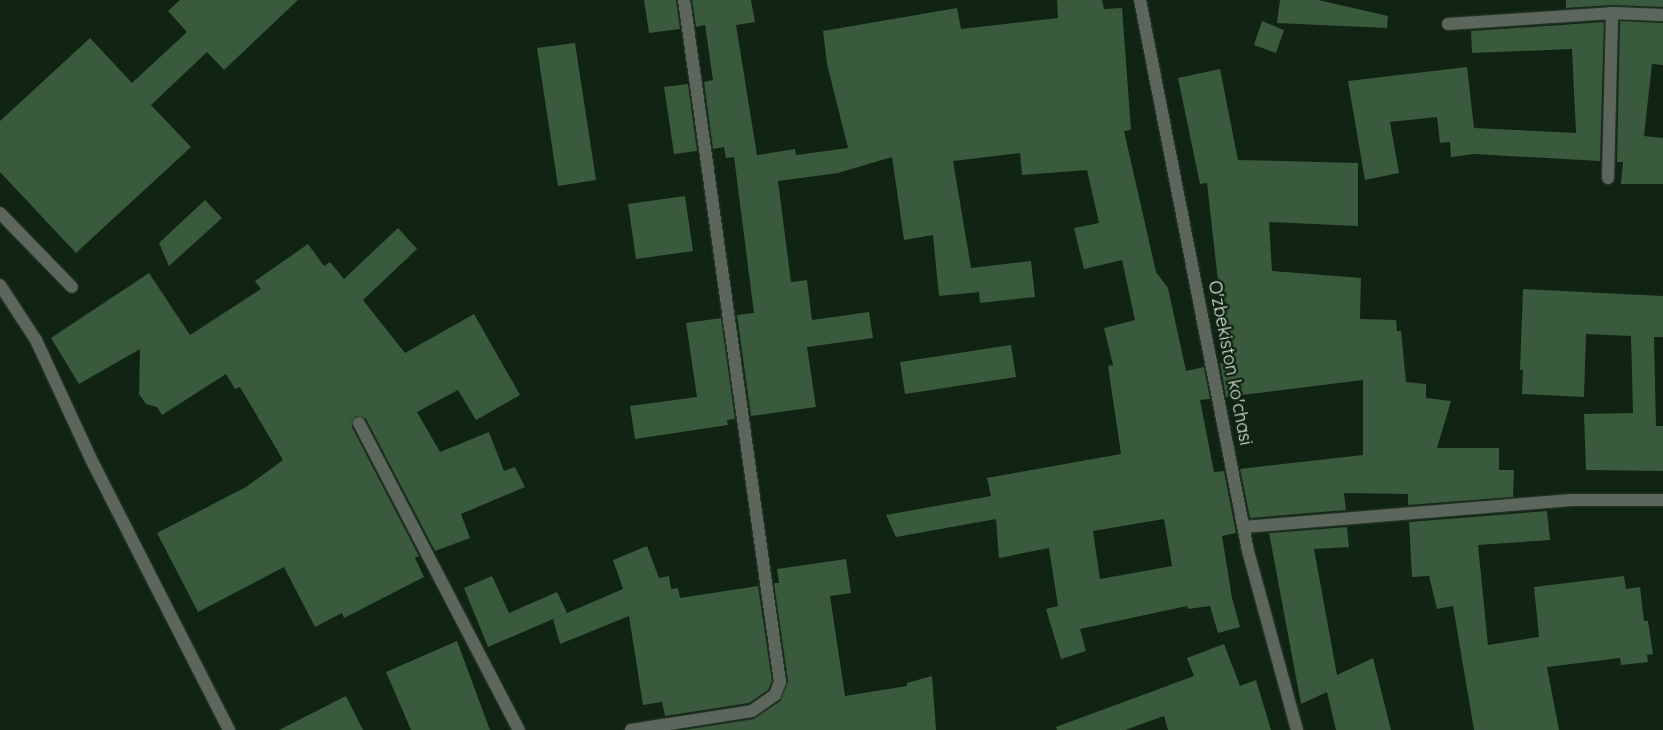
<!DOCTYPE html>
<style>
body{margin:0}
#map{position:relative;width:1663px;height:730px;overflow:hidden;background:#112313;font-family:Quicksand,sans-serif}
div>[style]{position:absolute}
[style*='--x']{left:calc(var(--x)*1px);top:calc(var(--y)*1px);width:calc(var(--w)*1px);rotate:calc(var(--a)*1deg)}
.building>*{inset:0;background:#395a3c}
.roads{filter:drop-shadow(0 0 1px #2e3f2f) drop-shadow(0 0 1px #2e3f2f)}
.minor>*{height:12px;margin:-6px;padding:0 6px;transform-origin:6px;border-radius:6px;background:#5d665d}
span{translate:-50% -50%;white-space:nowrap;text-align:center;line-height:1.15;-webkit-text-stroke:5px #112313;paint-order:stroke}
.street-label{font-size:18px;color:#dee9de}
</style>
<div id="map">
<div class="building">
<i style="clip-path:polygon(180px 0,298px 0,224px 70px,207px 52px,151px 105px,191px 147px,76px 253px,0 172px,0 121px,90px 38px,132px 83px,187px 32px,168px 11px)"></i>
<i style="clip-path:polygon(644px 0,676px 0,680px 29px,649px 33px)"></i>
<i style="clip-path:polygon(evenodd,692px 0,751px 0,755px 22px,736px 25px,757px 155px,795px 149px,796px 155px,848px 148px,827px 64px,823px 31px,957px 8px,961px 29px,1058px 18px,1057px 0,1102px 0,1104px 9px,1122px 8px,1131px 130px,1124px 131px,1156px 272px,1168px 288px,1186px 371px,1204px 367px,1210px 399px,1200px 400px,1214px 472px,1224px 471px,1236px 533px,1222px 536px,1232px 598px,1240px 627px,1218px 633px,1210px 606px,1188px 609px,1187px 606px,1080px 629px,1086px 651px,1061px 659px,1046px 609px,1058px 606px,1049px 548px,999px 558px,996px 519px,896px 537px,886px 515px,991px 496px,987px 478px,1121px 454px,1108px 366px,1113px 365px,1104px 328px,1135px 320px,1122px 260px,1084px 269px,1074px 228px,1099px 223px,1087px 170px,1022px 175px,1020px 153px,953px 161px,971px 268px,1031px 261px,1035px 297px,980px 303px,979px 292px,939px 296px,933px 235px,904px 240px,892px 157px,838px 173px,778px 181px,791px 282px,807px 280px,812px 320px,869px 312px,873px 338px,807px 347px,816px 407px,751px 416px,737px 315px,754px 313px,734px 157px,726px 158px,724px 147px,713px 149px,704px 82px,713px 80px,705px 25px,696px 27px,692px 0,1164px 519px,1172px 566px,1100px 579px,1093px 531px,1164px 519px)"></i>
<i style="clip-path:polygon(1280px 0,1318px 0,1388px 16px,1387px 28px,1277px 23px)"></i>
<i style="clip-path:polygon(1566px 0,1663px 0,1663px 7px,1612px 5px,1566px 8px)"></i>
<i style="clip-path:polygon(1262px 21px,1284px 30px,1276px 53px,1254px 45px)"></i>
<i style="clip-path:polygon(1620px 21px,1663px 23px,1663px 65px,1652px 64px,1644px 136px,1663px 138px,1663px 184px,1621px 184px,1623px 162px,1617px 162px)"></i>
<i style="clip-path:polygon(1604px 22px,1600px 161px,1474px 154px,1451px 157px,1450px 142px,1440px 143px,1437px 117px,1390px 122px,1399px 173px,1365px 180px,1348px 81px,1467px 67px,1474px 128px,1576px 133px,1572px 49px,1472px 53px,1471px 31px)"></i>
<i style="clip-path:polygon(575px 43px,596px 180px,558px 186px,537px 48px)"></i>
<i style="clip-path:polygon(1220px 69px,1238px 160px,1358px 163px,1358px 226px,1269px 222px,1272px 271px,1361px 278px,1360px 319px,1396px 320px,1397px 331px,1401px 331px,1406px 382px,1426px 384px,1426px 398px,1451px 401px,1437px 448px,1499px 448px,1499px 470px,1514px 470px,1513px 497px,1408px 505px,1408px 494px,1344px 493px,1346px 510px,1250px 518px,1240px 469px,1363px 455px,1363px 380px,1226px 397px,1220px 363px,1227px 362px,1207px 183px,1200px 184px,1178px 78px)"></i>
<i style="clip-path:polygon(688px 84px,697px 151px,674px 154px,664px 87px)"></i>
<i style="clip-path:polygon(685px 196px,693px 251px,636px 259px,628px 204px)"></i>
<i style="clip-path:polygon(205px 200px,222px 218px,169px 266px,159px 243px)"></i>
<i style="clip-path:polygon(398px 228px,417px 249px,363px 300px,405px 353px,474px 314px,520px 395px,476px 420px,458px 390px,417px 412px,440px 452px,489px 432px,504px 471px,515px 467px,525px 487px,461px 514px,470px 538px,435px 551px,366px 419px,356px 416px,352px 427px,419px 556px,415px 558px,424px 577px,344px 618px,342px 613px,315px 627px,284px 567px,198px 612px,157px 533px,246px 487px,283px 460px,240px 387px,235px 389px,226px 374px,162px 415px,157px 407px,146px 404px,139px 394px,140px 349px,79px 384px,51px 338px,149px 273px,190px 335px,261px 289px,255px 281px,308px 244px,324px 266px,330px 262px,344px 279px)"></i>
<i style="clip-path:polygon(1523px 289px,1663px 296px,1663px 337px,1654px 337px,1656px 426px,1663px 426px,1663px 471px,1586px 470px,1584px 414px,1633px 413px,1631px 336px,1586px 334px,1584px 397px,1522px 394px,1523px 370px,1520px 370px)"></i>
<i style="clip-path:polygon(721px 318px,735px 419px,727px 420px,728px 425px,635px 439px,630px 406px,697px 397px,686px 323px)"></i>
<i style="clip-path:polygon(1011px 345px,1016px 377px,905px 394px,900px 362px)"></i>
<i style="clip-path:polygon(1547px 511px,1550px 540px,1478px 545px,1488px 645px,1539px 637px,1534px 587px,1624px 576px,1626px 589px,1640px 587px,1644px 621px,1648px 621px,1653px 654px,1647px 655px,1648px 662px,1621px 665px,1620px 658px,1547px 667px,1559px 730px,1474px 730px,1453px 606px,1437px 609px,1429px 576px,1412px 577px,1409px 522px)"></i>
<i style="clip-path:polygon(1347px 527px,1349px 547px,1314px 549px,1337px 675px,1373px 658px,1391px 730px,1336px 730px,1327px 692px,1301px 704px,1269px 533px)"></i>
<i style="clip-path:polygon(647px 546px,659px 578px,669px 576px,671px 589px,678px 588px,680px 598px,758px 586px,772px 681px,768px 690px,749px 703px,665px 716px,662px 702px,643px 705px,629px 616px,560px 644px,553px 619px,623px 589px,613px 560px)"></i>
<i style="clip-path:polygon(846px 559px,851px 593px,830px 596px,845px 696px,907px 686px,907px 683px,932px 676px,936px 730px,683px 730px,754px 719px,780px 701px,788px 681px,774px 583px,779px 583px,777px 569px)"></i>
<i style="clip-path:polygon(492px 576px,509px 613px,557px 592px,567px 613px,488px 647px,464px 588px)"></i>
<i style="clip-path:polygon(457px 641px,490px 730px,411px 730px,386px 672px)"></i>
<i style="clip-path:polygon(1224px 644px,1240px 686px,1256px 680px,1271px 730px,1168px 730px,1164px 716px,1125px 730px,1057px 730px,1056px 727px,1194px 676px,1187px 658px)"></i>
<i style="clip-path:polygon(346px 696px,363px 730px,279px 730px)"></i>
</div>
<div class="roads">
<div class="minor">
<i style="--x:1140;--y:0;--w:561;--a:78.91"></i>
<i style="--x:1248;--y:551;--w:186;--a:74.7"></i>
<i style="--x:1448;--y:24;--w:164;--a:-3.8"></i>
<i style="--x:1612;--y:13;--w:51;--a:2.2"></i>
<i style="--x:1608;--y:178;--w:165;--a:-88.6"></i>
<i style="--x:0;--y:213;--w:103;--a:45.8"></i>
<i style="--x:0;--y:285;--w:66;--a:56.8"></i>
<i style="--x:36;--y:340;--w:133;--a:65.2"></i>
<i style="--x:92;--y:461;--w:302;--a:63"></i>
<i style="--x:359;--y:423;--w:346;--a:62.5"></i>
<i style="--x:1244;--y:527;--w:329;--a:-4.7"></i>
<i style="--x:1572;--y:500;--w:91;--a:0"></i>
<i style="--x:631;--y:730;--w:122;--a:-8.9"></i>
<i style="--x:752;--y:711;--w:28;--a:-35"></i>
<i style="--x:775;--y:695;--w:14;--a:-69"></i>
<i style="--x:780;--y:682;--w:689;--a:-98.01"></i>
</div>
</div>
<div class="street-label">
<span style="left:1230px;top:363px;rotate:79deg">O'zbekiston ko'chasi</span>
</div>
</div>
